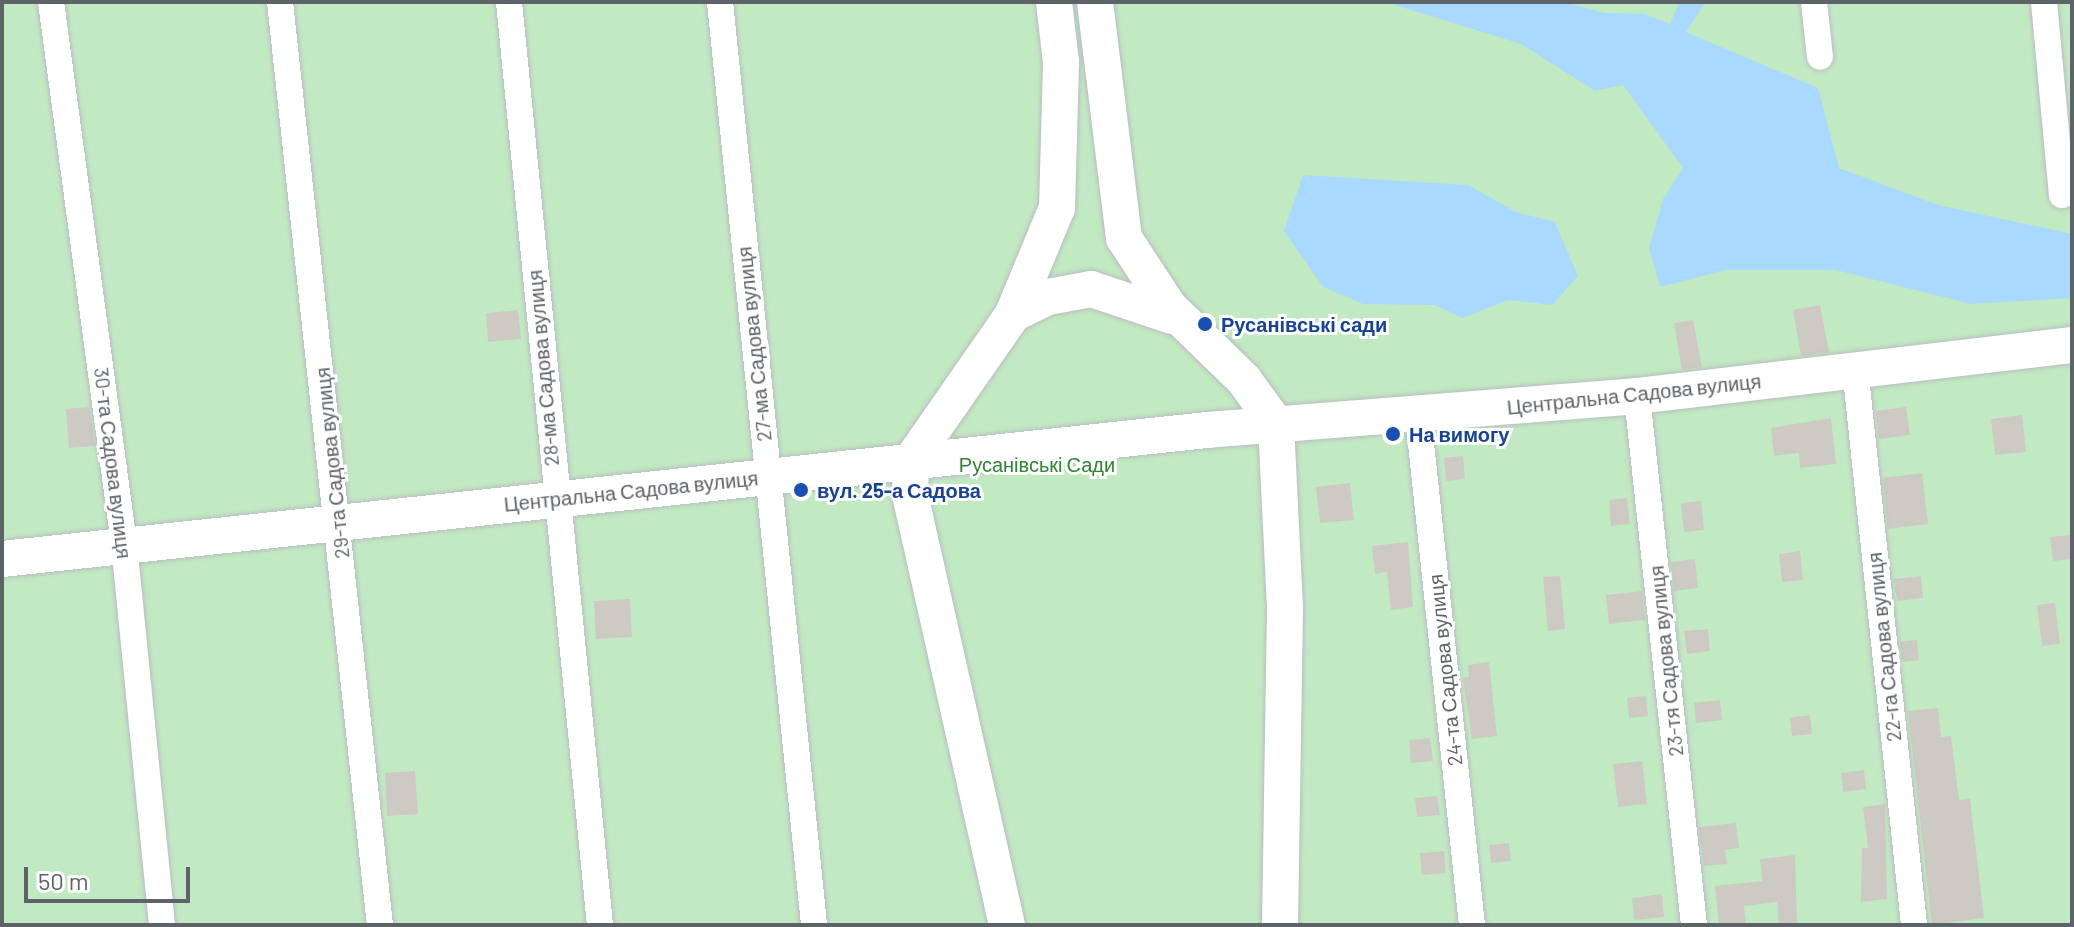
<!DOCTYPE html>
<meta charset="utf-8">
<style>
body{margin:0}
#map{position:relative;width:2074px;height:927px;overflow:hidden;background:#f1efe7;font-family:Barlow,sans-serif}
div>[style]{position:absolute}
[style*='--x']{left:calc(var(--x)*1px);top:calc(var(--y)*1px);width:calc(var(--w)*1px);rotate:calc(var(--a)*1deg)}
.green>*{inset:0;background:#c2eac2}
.water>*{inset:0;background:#a9d9ff}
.building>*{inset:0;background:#cdcac4}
.roads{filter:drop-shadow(0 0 2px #b9bdc1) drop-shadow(0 0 2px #b9bdc1)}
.street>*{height:26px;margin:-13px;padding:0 13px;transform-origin:13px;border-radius:13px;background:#fff}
.secondary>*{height:36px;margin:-18px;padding:0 18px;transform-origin:18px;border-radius:18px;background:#fff}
.dots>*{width:22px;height:22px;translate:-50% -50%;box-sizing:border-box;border:4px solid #fff;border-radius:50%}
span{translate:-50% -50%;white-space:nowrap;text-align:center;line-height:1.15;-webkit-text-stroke:6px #fff;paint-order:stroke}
.transit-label{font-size:20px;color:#164399;font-weight:700}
.left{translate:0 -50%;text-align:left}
.street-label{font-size:20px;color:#5e6368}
.park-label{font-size:20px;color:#2f8633}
.frame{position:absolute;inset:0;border:4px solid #5e6368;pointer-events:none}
.scale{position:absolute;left:24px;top:867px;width:166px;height:36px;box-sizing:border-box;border:4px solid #5e6368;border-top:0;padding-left:10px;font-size:24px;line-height:28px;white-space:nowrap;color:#5e6368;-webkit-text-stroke:6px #fff;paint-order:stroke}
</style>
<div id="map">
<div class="green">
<i style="clip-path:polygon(2px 2px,2072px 2px,2072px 925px,2px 925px)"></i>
</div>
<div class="water">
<i style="clip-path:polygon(1385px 2px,1565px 2px,1604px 13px,1645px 14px,1670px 24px,1679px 2px,1706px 2px,1686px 32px,1818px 88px,1839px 168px,1938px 205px,2072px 234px,2072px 298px,1971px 304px,1836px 270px,1726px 270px,1660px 287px,1649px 248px,1663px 199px,1683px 168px,1623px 85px,1595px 91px,1521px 44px)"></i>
<i style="clip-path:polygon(1303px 175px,1468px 185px,1516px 212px,1555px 222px,1578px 276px,1552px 305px,1508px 300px,1462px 318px,1435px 305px,1363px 304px,1323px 287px,1284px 231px)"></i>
</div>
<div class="building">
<i style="clip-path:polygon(1820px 305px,1829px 352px,1801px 356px,1793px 310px)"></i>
<i style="clip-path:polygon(518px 310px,521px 339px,488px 342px,486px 313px)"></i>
<i style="clip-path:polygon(1693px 320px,1702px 367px,1682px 370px,1674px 323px)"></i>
<i style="clip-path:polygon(89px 407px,95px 446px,69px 448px,66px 409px)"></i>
<i style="clip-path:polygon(1906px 407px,1910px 435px,1879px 439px,1876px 411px)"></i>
<i style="clip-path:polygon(2022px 415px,2026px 452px,1995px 455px,1991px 419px)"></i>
<i style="clip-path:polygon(1831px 418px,1836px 464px,1800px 468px,1799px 453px,1774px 456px,1771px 428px)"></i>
<i style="clip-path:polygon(1463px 456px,1465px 479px,1446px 481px,1444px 458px)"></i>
<i style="clip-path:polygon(1922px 473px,1928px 524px,1888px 529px,1883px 478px)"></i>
<i style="clip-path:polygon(1350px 483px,1354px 520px,1320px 523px,1316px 487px)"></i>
<i style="clip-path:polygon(1627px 498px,1630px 524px,1611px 526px,1609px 500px)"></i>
<i style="clip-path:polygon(1701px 501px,1704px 530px,1684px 532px,1681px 503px)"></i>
<i style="clip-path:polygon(2072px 535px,2072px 559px,2053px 561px,2050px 537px)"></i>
<i style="clip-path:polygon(1408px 542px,1413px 607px,1391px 610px,1387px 572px,1375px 574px,1372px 546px)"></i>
<i style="clip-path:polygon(1800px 551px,1803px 580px,1782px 582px,1779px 554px)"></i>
<i style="clip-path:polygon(1695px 559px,1698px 588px,1674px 591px,1671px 562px)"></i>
<i style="clip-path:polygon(1560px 576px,1565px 629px,1548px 631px,1543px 577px)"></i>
<i style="clip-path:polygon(1921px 576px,1923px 598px,1897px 601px,1894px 579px)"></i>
<i style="clip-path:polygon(1642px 591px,1645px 620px,1609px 624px,1606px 595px)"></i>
<i style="clip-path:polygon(630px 599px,632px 637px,596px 639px,594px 601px)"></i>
<i style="clip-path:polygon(2055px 603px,2060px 644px,2042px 646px,2037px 605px)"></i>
<i style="clip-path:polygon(1708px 629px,1710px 651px,1687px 654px,1684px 631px)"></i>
<i style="clip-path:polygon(1917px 640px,1919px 660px,1902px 662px,1900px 642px)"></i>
<i style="clip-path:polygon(1489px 662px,1497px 736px,1472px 739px,1463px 678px,1469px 677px,1468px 665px)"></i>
<i style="clip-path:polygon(1646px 696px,1648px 716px,1629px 718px,1627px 698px)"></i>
<i style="clip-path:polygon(1720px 700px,1722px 720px,1696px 723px,1694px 703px)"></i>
<i style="clip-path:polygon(1938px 708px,1941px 737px,1951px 736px,1959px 800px,1970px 799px,1984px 918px,1932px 925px,1908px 711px)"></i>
<i style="clip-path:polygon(1810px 715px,1812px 734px,1792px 736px,1790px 718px)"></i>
<i style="clip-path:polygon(1430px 738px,1433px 761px,1411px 763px,1409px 740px)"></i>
<i style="clip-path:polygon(1642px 761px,1647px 804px,1618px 807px,1613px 764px)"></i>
<i style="clip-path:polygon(1864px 770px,1866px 789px,1843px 792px,1841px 773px)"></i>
<i style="clip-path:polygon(415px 771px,418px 814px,387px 816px,385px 773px)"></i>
<i style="clip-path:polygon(1437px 796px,1440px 815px,1417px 817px,1415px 798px)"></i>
<i style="clip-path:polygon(1885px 804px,1887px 899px,1861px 902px,1862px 848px,1868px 848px,1863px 807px)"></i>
<i style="clip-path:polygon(1736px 823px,1739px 848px,1725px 850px,1727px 864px,1704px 866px,1699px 827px)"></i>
<i style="clip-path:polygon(1509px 843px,1511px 861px,1491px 863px,1489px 845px)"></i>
<i style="clip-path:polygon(1444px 851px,1446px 873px,1422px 875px,1420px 853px)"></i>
<i style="clip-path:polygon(1795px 855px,1797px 925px,1779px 925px,1777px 902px,1744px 906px,1746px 925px,1719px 925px,1715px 886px,1762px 881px,1760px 859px)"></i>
<i style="clip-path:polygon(1662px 894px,1664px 917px,1634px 920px,1632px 898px)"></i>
</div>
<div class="roads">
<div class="street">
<i style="--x:51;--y:2;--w:547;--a:82.33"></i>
<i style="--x:124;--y:544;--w:383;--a:84.3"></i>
<i style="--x:280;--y:2;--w:928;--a:83.82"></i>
<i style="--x:509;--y:2;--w:927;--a:84.37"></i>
<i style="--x:720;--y:2;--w:928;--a:84.18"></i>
<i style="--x:1814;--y:2;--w:55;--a:83.8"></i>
<i style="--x:2044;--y:2;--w:194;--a:84.7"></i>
<i style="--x:1855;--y:368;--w:560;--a:83.95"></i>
<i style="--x:1637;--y:396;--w:532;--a:83.85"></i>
<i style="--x:1418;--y:415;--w:513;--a:83.96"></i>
</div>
<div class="secondary">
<i style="--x:1095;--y:2;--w:238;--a:83"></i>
<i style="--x:1124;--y:238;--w:82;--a:56.9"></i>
<i style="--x:1169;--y:307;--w:105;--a:44.2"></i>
<i style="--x:1244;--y:380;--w:54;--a:54"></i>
<i style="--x:1276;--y:424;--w:184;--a:87.2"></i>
<i style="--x:1285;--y:608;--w:317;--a:90.9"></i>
<i style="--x:1013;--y:314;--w:39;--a:-26"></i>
<i style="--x:1048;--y:297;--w:44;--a:-10.5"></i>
<i style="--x:1091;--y:289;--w:85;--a:18.4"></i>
<i style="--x:2;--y:559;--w:1212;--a:-6.11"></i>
<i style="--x:1207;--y:430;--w:431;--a:-4.5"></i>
<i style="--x:1637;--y:396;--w:438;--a:-6.7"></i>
<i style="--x:1007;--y:925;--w:442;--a:-102.7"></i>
<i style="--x:910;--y:494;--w:33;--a:-88"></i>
<i style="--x:911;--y:461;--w:179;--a:-55.2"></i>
<i style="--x:1013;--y:314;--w:115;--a:-67.5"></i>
<i style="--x:1057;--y:208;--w:146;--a:-88.4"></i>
<i style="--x:1061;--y:62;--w:60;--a:-96.7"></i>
</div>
</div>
<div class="dots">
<i style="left:1205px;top:324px;background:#1a4fb4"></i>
<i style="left:1393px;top:434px;background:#1a4fb4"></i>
<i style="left:801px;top:490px;background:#1a4fb4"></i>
</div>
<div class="transit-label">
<span class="left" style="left:1221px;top:324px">Русанівські сади</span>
<span class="left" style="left:1409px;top:434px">На вимогу</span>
<span class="left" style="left:817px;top:490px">вул. 25-а Садова</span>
</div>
<div class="street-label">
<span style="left:754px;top:344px;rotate:-96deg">27-ма Садова вулиця</span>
<span style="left:543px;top:368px;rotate:-95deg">28-ма Садова вулиця</span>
<span style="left:1634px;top:394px;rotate:-6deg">Центральна Садова вулиця</span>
<span style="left:113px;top:463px;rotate:83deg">30-та Садова вулиця</span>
<span style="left:332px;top:463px;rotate:-96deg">29-та Садова вулиця</span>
<span style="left:631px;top:491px;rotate:-6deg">Центральна Садова вулиця</span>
<span style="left:1884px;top:647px;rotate:-96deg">22-га Садова вулиця</span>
<span style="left:1666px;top:661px;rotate:-96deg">23-тя Садова вулиця</span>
<span style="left:1445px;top:670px;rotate:-96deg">24-та Садова вулиця</span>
</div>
<div class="park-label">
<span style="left:1037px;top:464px">Русанівські Сади</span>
</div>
<div class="frame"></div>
<div class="scale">50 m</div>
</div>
